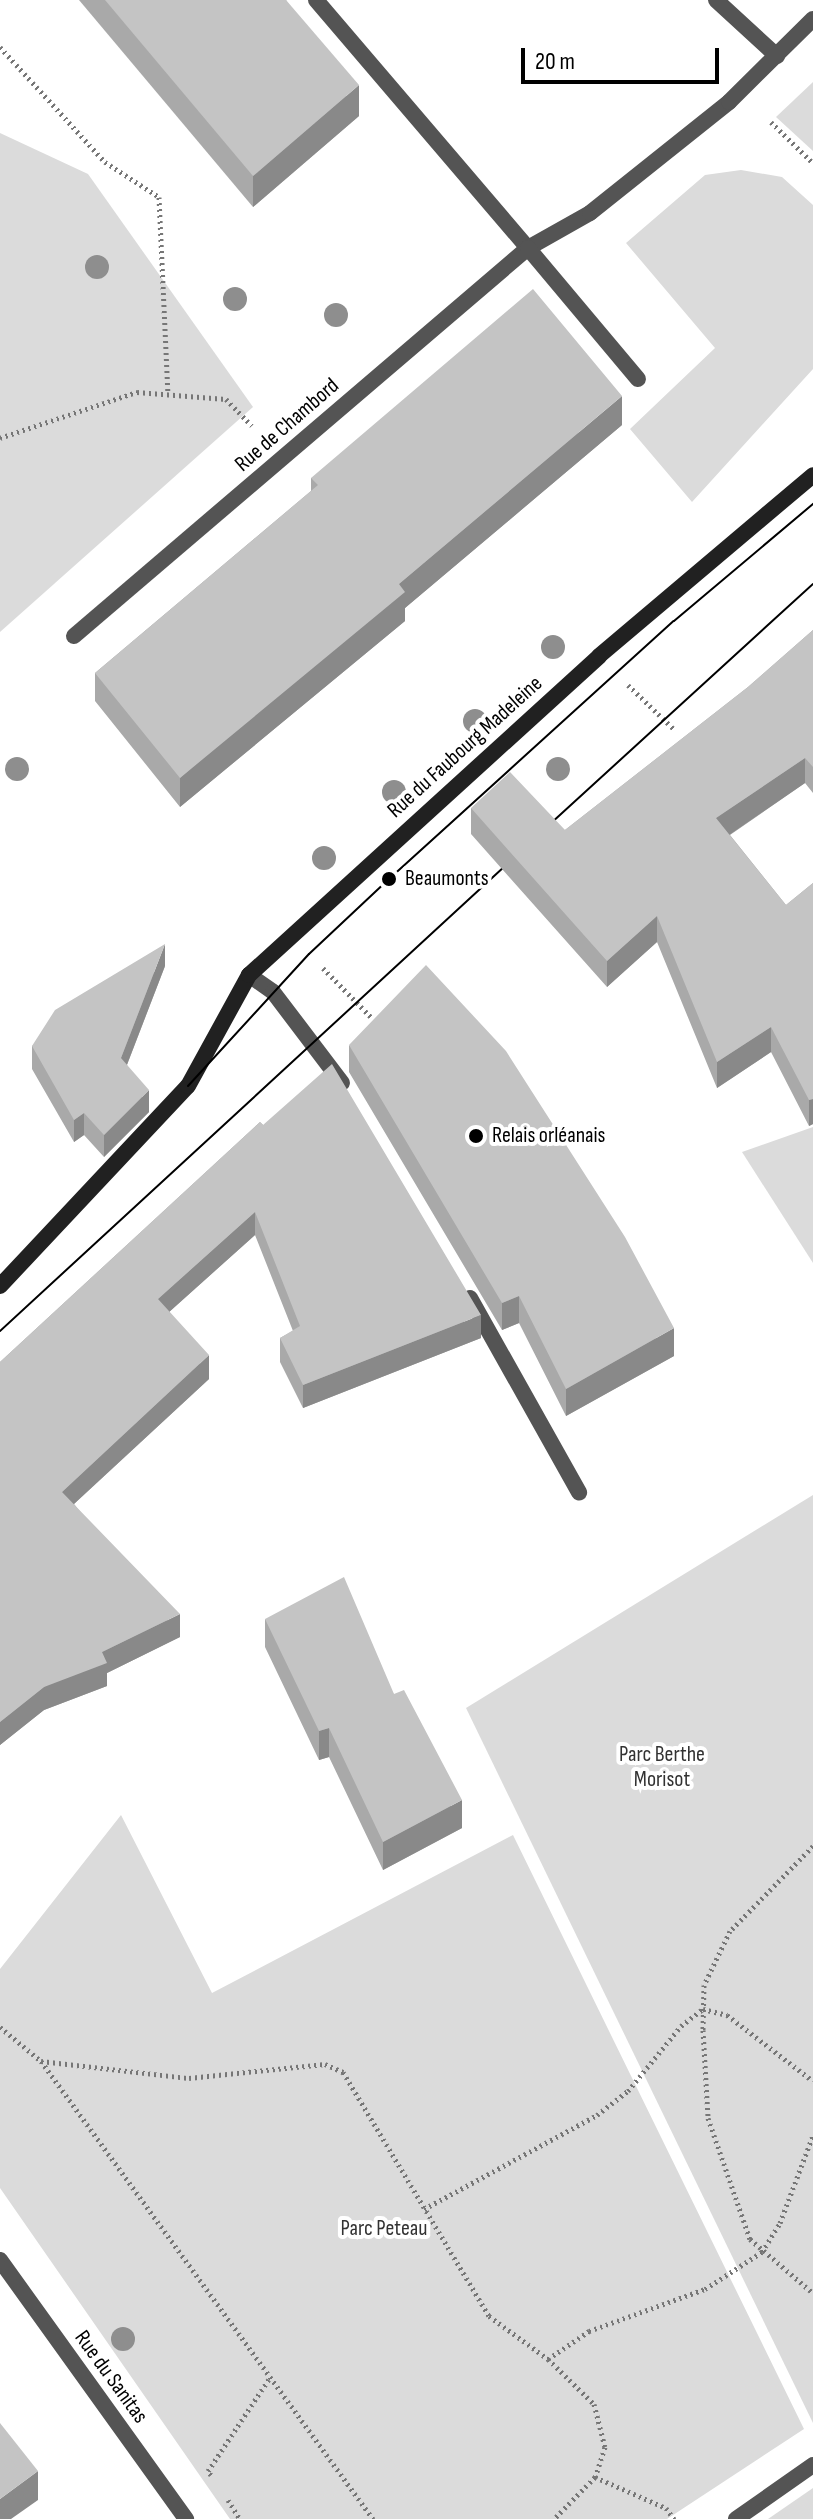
<!DOCTYPE html>
<meta charset="utf-8">
<style>
body{margin:0}
#map{position:relative;width:813px;height:2519px;overflow:hidden;background:#fff;font-family:"Sofia Sans Condensed",sans-serif}
div>[style]{position:absolute}
[style*='--x']{left:calc(var(--x)*1px);top:calc(var(--y)*1px);width:calc(var(--w)*1px);rotate:calc(var(--a)*1deg)}
.green>*{inset:0;background:#dbdbdb}
.path>*{height:5px;margin-top:-2.5px;transform-origin:0;background:repeating-linear-gradient(90deg,#767676 0 2px,transparent 0 6px)}
.lane>*{height:16px;margin:-8px;padding:0 8px;transform-origin:8px;border-radius:8px;background:#545454}
.street>*{height:16px;margin:-8px;padding:0 8px;transform-origin:8px;border-radius:8px;background:#545454}
.secondary>*{height:16px;margin:-8px;padding:0 8px;transform-origin:8px;border-radius:8px;background:#212121}
.tram>*{height:2px;margin:-1px;padding:0 1px;transform-origin:1px;border-radius:1px;background:#000}
.trees>*{width:24px;height:24px;margin:-12px;border-radius:50%;background:#8e8e8e}
.wall>*{inset:0;background:#a9a9a9}
.shaded-wall>*{inset:0;background:#898989}
.building>*{inset:0;background:#c4c4c4}
.dots>*{width:22px;height:22px;translate:-50% -50%;box-sizing:border-box;border:4px solid #fff;border-radius:50%}
span{translate:-50% -50%;white-space:nowrap;text-align:center;line-height:1.15;-webkit-text-stroke:8px #fff;paint-order:stroke}
.street-label{font-size:22px;color:#000}
.poi-label{font-size:22px;color:#000}
.left{translate:0 -50%;text-align:left}
.park-label{font-size:22px;color:#323232}
.scale{position:absolute;left:521px;top:48px;width:198px;height:36px;box-sizing:border-box;border:4px solid #000;border-top:0;padding-left:10px;font-size:24px;line-height:28px;white-space:nowrap;color:#000;-webkit-text-stroke:6px #fff;paint-order:stroke}
</style>
<div id="map">
<div class="green">
<i style="clip-path:polygon(813px 82px,813px 151px,776px 117px)"></i>
<i style="clip-path:polygon(0 133px,88px 174px,253px 407px,0 632px)"></i>
<i style="clip-path:polygon(741px 170px,782px 177px,813px 205px,813px 369px,692px 502px,630px 429px,715px 348px,626px 243px,705px 175px)"></i>
<i style="clip-path:polygon(813px 1127px,813px 1263px,742px 1152px)"></i>
<i style="clip-path:polygon(813px 1495px,813px 2423px,466px 1708px)"></i>
<i style="clip-path:polygon(121px 1815px,212px 1993px,513px 1835px,804px 2429px,667px 2519px,230px 2519px,0 2188px,0 1969px)"></i>
<i style="clip-path:polygon(813px 2488px,813px 2519px,768px 2519px)"></i>
</div>
<div class="path">
<i style="--x:0;--y:47;--w:156;--a:47.6"></i>
<i style="--x:105;--y:162;--w:64;--a:32.9"></i>
<i style="--x:159;--y:197;--w:197;--a:87.4"></i>
<i style="--x:771;--y:122;--w:59;--a:44.3"></i>
<i style="--x:0;--y:438;--w:145;--a:-18.6"></i>
<i style="--x:137;--y:392;--w:89;--a:4.5"></i>
<i style="--x:226;--y:399;--w:37;--a:46"></i>
<i style="--x:628;--y:685;--w:65;--a:43.8"></i>
<i style="--x:323;--y:968;--w:69;--a:45.6"></i>
<i style="--x:813;--y:1846;--w:119;--a:134.3"></i>
<i style="--x:730;--y:1931;--w:60;--a:115.7"></i>
<i style="--x:704;--y:1985;--w:45;--a:91.3"></i>
<i style="--x:703;--y:2030;--w:88;--a:86.7"></i>
<i style="--x:708;--y:2118;--w:128;--a:70.9"></i>
<i style="--x:750;--y:2239;--w:83;--a:40.6"></i>
<i style="--x:0;--y:2027;--w:53;--a:39.7"></i>
<i style="--x:41;--y:2061;--w:566;--a:54.06"></i>
<i style="--x:41;--y:2061;--w:149;--a:6.6"></i>
<i style="--x:189;--y:2078;--w:137;--a:-5.9"></i>
<i style="--x:325;--y:2064;--w:20;--a:24"></i>
<i style="--x:343;--y:2072;--w:284;--a:59.1"></i>
<i style="--x:489;--y:2316;--w:73;--a:36.1"></i>
<i style="--x:548;--y:2359;--w:64;--a:44.4"></i>
<i style="--x:594;--y:2404;--w:44;--a:75.7"></i>
<i style="--x:605;--y:2447;--w:32;--a:108"></i>
<i style="--x:595;--y:2477;--w:59;--a:134.3"></i>
<i style="--x:424;--y:2209;--w:197;--a:-28.5"></i>
<i style="--x:597;--y:2115;--w:39;--a:-38"></i>
<i style="--x:628;--y:2091;--w:84;--a:-50.8"></i>
<i style="--x:681;--y:2026;--w:28;--a:-38"></i>
<i style="--x:703;--y:2009;--w:25;--a:14"></i>
<i style="--x:727;--y:2015;--w:108;--a:37.5"></i>
<i style="--x:548;--y:2359;--w:50;--a:-34.3"></i>
<i style="--x:589;--y:2331;--w:123;--a:-19.9"></i>
<i style="--x:705;--y:2289;--w:68;--a:-33"></i>
<i style="--x:762;--y:2252;--w:34;--a:-58"></i>
<i style="--x:780;--y:2223;--w:94;--a:-69.4"></i>
<i style="--x:211;--y:2475;--w:5;--a:-127"></i>
<i style="--x:208;--y:2471;--w:110;--a:-56.5"></i>
<i style="--x:595;--y:2477;--w:77;--a:23.6"></i>
<i style="--x:666;--y:2508;--w:14;--a:54"></i>
<i style="--x:228;--y:2500;--w:22;--a:58"></i>
</div>
<div class="lane">
<i style="--x:716;--y:0;--w:83;--a:42.6"></i>
<i style="--x:249;--y:975;--w:29;--a:35"></i>
<i style="--x:273;--y:992;--w:114;--a:52.8"></i>
<i style="--x:470;--y:1298;--w:223;--a:60.7"></i>
</div>
<div class="street">
<i style="--x:316;--y:0;--w:326;--a:49.5"></i>
<i style="--x:528;--y:248;--w:71;--a:-29.4"></i>
<i style="--x:590;--y:213;--w:178;--a:-38.6"></i>
<i style="--x:729;--y:102;--w:118;--a:-44.7"></i>
<i style="--x:74;--y:636;--w:597;--a:-40.52"></i>
<i style="--x:528;--y:248;--w:171;--a:50"></i>
<i style="--x:0;--y:2260;--w:319;--a:54.3"></i>
<i style="--x:736;--y:2519;--w:94;--a:-35"></i>
</div>
<div class="secondary">
<i style="--x:0;--y:1286;--w:274;--a:-46.8"></i>
<i style="--x:188;--y:1086;--w:127;--a:-61.2"></i>
<i style="--x:249;--y:975;--w:474;--a:-42.3"></i>
<i style="--x:599;--y:656;--w:280;--a:-40.2"></i>
</div>
<div class="tram">
<i style="--x:538;--y:835;--w:372;--a:-42.4"></i>
<i style="--x:188;--y:1086;--w:179;--a:-47.5"></i>
<i style="--x:309;--y:954;--w:110;--a:-43.2"></i>
<i style="--x:389;--y:879;--w:384;--a:-42.2"></i>
<i style="--x:674;--y:621;--w:182;--a:-40.1"></i>
<i style="--x:0;--y:1331;--w:704;--a:-42.64"></i>
</div>
<div class="trees">
<i style="left:97px;top:267px"></i>
<i style="left:235px;top:299px"></i>
<i style="left:336px;top:315px"></i>
<i style="left:553px;top:647px"></i>
<i style="left:475px;top:721px"></i>
<i style="left:17px;top:769px"></i>
<i style="left:558px;top:769px"></i>
<i style="left:394px;top:792px"></i>
<i style="left:324px;top:858px"></i>
<i style="left:123px;top:2339px"></i>
</div>
<div class="wall">
<i style="clip-path:polygon(79px 0,286px 0,359px 116px,253px 207px)"></i>
<i style="clip-path:polygon(622px 425px,405px 608px,405px 621px,180px 807px,95px 701px,95px 673px,311px 491px,311px 478px)"></i>
<i style="clip-path:polygon(813px 630px,813px 793px,805px 783px,730px 835px,786px 905px,813px 883px,813px 1124px,809px 1126px,771px 1052px,717px 1088px,657px 942px,607px 987px,471px 834px,471px 808px,565px 830px,748px 687px)"></i>
<i style="clip-path:polygon(165px 966px,127px 1065px,149px 1112px,104px 1157px,84px 1135px,74px 1142px,32px 1069px,32px 1046px)"></i>
<i style="clip-path:polygon(349px 1045px,674px 1356px,566px 1416px,519px 1323px,502px 1330px,349px 1072px)"></i>
<i style="clip-path:polygon(260px 1122px,481px 1338px,303px 1408px,280px 1362px,280px 1338px,293px 1331px,255px 1235px,169px 1312px,209px 1379px,74px 1504px,180px 1637px,107px 1673px,107px 1686px,44px 1710px,0 1745px,0 1362px)"></i>
<i style="clip-path:polygon(265px 1619px,394px 1694px,462px 1828px,383px 1870px,329px 1757px,319px 1760px,265px 1647px)"></i>
</div>
<div class="shaded-wall">
<i style="clip-path:polygon(359px 85px,359px 116px,253px 207px,253px 176px)"></i>
<i style="clip-path:polygon(622px 396px,622px 425px,405px 608px,405px 621px,180px 807px,180px 778px,399px 584px)"></i>
<i style="clip-path:polygon(805px 758px,805px 783px,716px 844px,716px 818px)"></i>
<i style="clip-path:polygon(657px 916px,657px 942px,607px 987px,607px 961px)"></i>
<i style="clip-path:polygon(165px 944px,165px 966px,121px 1080px,121px 1058px)"></i>
<i style="clip-path:polygon(771px 1027px,771px 1052px,717px 1088px,717px 1062px)"></i>
<i style="clip-path:polygon(149px 1090px,149px 1112px,104px 1157px,104px 1135px)"></i>
<i style="clip-path:polygon(813px 1099px,813px 1124px,809px 1126px,809px 1100px)"></i>
<i style="clip-path:polygon(84px 1113px,84px 1135px,74px 1142px,74px 1120px)"></i>
<i style="clip-path:polygon(255px 1212px,255px 1235px,158px 1322px,158px 1299px)"></i>
<i style="clip-path:polygon(519px 1296px,519px 1323px,502px 1330px,502px 1303px)"></i>
<i style="clip-path:polygon(481px 1315px,481px 1338px,303px 1408px,303px 1385px)"></i>
<i style="clip-path:polygon(674px 1328px,674px 1356px,566px 1416px,566px 1389px)"></i>
<i style="clip-path:polygon(209px 1355px,209px 1379px,62px 1515px,62px 1492px)"></i>
<i style="clip-path:polygon(180px 1614px,180px 1637px,107px 1673px,107px 1686px,44px 1710px,0 1745px,0 1722px,44px 1687px,102px 1652px)"></i>
<i style="clip-path:polygon(329px 1728px,329px 1757px,319px 1760px,319px 1731px)"></i>
<i style="clip-path:polygon(462px 1800px,462px 1828px,383px 1870px,383px 1842px)"></i>
<i style="clip-path:polygon(38px 2471px,38px 2500px,11px 2519px,0 2519px,0 2499px)"></i>
</div>
<div class="building">
<i style="clip-path:polygon(105px 0,286px 0,359px 85px,253px 176px)"></i>
<i style="clip-path:polygon(533px 289px,622px 396px,399px 584px,405px 592px,180px 778px,95px 673px,318px 485px,311px 478px)"></i>
<i style="clip-path:polygon(813px 630px,813px 767px,805px 758px,716px 818px,786px 905px,813px 883px,813px 1099px,809px 1100px,771px 1027px,717px 1062px,657px 916px,607px 961px,471px 808px,510px 772px,565px 830px,748px 687px)"></i>
<i style="clip-path:polygon(165px 944px,121px 1058px,149px 1090px,104px 1135px,84px 1113px,74px 1120px,32px 1046px,55px 1010px)"></i>
<i style="clip-path:polygon(426px 965px,506px 1051px,625px 1237px,674px 1328px,566px 1389px,519px 1296px,502px 1303px,349px 1045px)"></i>
<i style="clip-path:polygon(332px 1064px,481px 1315px,303px 1385px,280px 1338px,300px 1326px,255px 1212px,158px 1299px,209px 1355px,62px 1492px,180px 1614px,102px 1652px,107px 1663px,44px 1687px,0 1722px,0 1362px,260px 1122px,263px 1125px)"></i>
<i style="clip-path:polygon(344px 1577px,394px 1694px,404px 1690px,462px 1800px,383px 1842px,329px 1728px,319px 1731px,265px 1619px)"></i>
<i style="clip-path:polygon(0 2423px,38px 2471px,0 2499px)"></i>
</div>
<div class="dots">
<i style="left:389px;top:879px;background:#000"></i>
<i style="left:476px;top:1136px;background:#000"></i>
</div>
<div class="street-label">
<span style="left:287px;top:425px;rotate:-41deg">Rue de Chambord</span>
<span style="left:465px;top:747px;rotate:-42deg">Rue du Faubourg Madeleine</span>
<span style="left:111px;top:2377px;rotate:54deg">Rue du Sanitas</span>
</div>
<div class="poi-label">
<span class="left" style="left:405px;top:879px">Beaumonts</span>
<span class="left" style="left:492px;top:1136px">Relais orléanais</span>
</div>
<div class="park-label">
<span style="left:662px;top:1767px">Parc Berthe<br>Morisot</span>
<span style="left:384px;top:2229px">Parc Peteau</span>
</div>
<div class="scale">20 m</div>
</div>
